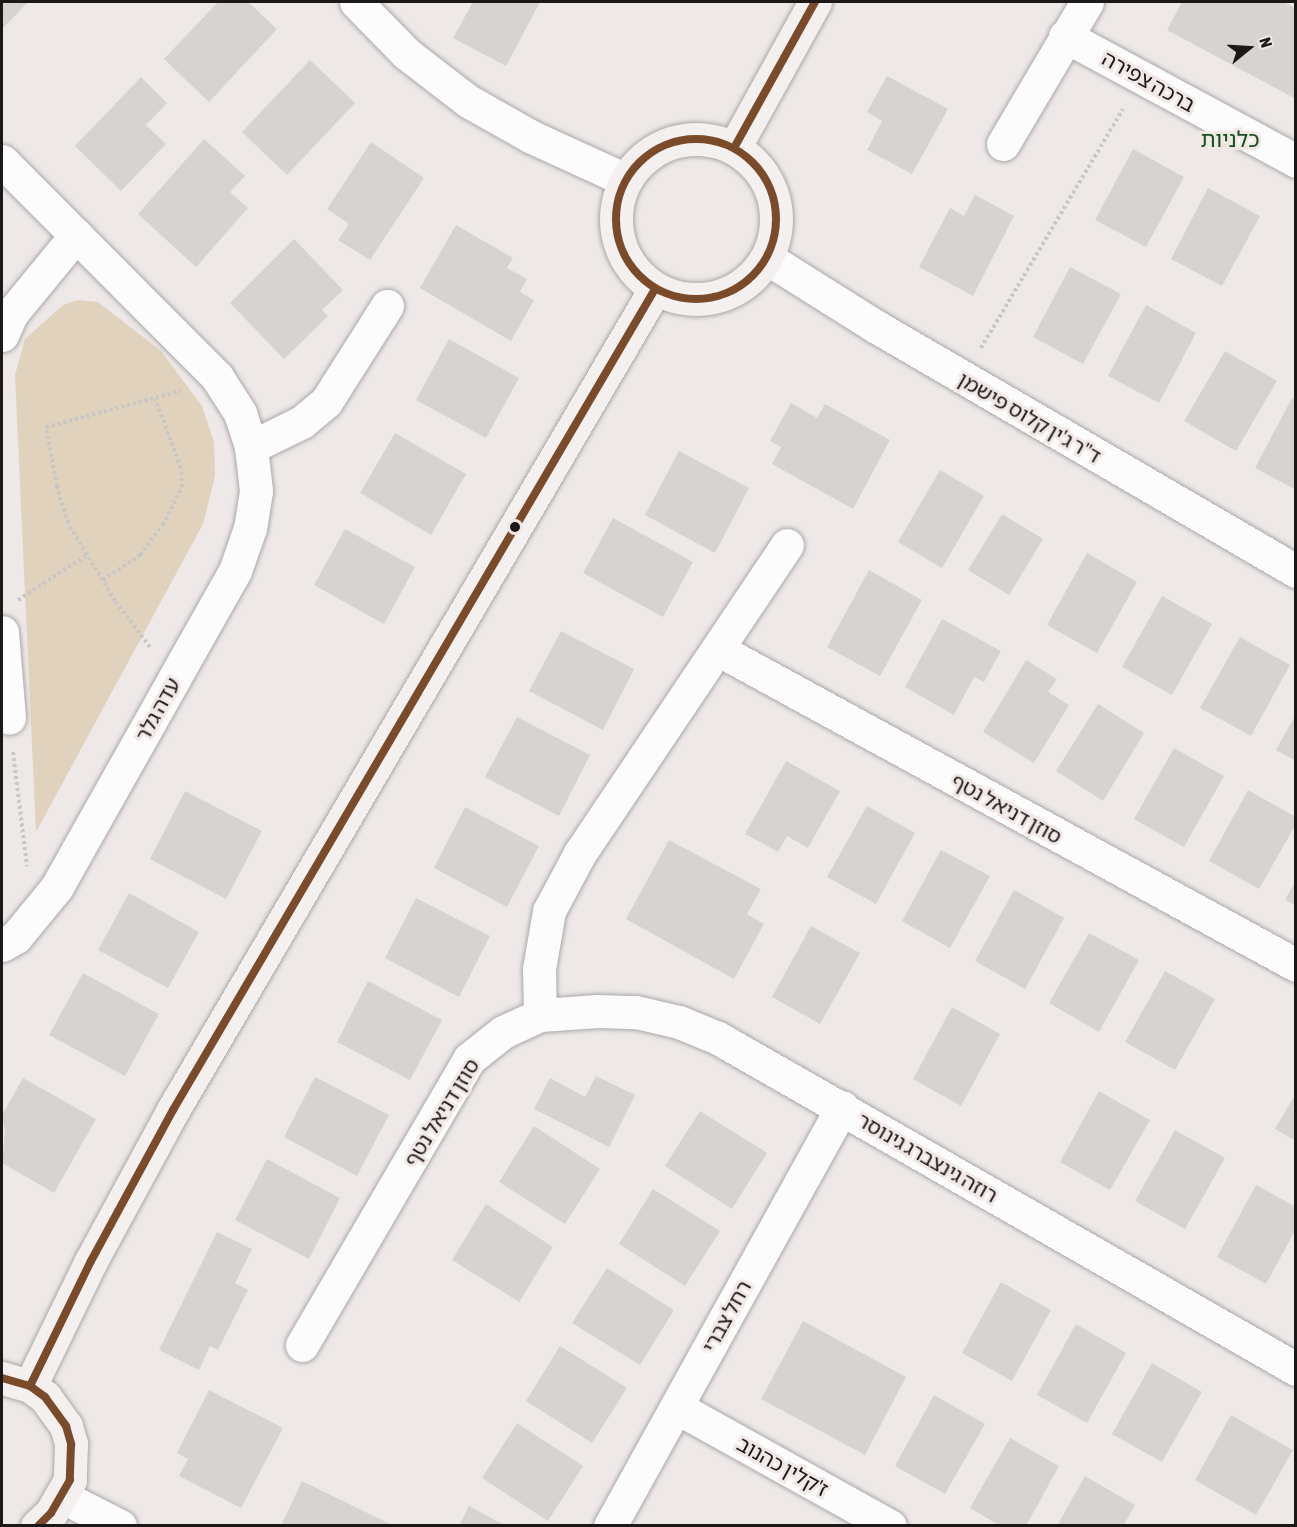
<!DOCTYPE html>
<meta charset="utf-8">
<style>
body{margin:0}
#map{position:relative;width:1297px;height:1527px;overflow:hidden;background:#eee9e8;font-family:"Asap Condensed","Noto Sans Hebrew",sans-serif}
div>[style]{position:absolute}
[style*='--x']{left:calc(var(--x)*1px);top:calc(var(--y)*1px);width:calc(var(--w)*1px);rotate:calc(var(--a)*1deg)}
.green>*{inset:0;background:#e0d2bc}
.building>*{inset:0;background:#d6d3d1}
.path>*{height:4px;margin-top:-2px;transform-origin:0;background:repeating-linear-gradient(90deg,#c9c7c6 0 3px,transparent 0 6px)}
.roads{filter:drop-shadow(0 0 2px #aba8a7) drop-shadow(0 0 2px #aba8a7)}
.street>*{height:33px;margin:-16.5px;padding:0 16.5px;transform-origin:16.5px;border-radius:16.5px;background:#fcfcfc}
.secondary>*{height:33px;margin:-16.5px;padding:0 16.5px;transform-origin:16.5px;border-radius:16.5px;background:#f5f0f0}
.secondary>.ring{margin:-16.5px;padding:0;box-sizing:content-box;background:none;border:33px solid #f5f0f0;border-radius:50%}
.bus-1>*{height:8px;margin:-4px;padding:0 4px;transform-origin:4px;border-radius:4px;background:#7a4b2a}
.bus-1>.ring{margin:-4px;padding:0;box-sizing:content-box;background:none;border:8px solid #7a4b2a;border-radius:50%}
.dots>*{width:16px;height:16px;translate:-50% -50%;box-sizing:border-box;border:3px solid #f1e8e5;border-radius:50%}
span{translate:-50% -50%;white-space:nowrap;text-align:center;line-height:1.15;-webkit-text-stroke:6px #f1e8e5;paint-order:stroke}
.street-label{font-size:21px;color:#1b1817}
.neighbourhood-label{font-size:22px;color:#14501f}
.frame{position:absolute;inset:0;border:3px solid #1b1817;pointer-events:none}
.north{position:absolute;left:1219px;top:18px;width:60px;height:60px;-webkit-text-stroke:4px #f1e8e5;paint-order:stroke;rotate:72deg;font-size:16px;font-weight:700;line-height:24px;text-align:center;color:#1b1817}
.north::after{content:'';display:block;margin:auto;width:21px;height:27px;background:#1b1817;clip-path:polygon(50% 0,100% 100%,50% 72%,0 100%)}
</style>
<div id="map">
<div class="green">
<i style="clip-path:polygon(78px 300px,98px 302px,161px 351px,202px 406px,214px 442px,215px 476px,203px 524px,36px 832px,15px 375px,25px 339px,63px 305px)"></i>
</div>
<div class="building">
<i style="clip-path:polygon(2px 2px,28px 2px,2px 29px)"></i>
<i style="clip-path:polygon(218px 2px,248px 2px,277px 29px,209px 102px,164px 59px)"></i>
<i style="clip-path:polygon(473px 2px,540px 2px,506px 66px,453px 38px)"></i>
<i style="clip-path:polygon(1182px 2px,1283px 2px,1296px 8px,1296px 99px,1167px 30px)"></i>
<i style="clip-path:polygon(310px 60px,355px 103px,287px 175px,242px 132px)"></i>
<i style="clip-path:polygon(887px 76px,948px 109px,912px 174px,867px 150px,882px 121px,867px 112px)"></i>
<i style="clip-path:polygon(141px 77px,167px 103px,146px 125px,166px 144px,121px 191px,75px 146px)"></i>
<i style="clip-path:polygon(204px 139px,245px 176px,230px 192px,248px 208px,196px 267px,138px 214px)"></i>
<i style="clip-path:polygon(371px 142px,424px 178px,370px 260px,338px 240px,349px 224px,327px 209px)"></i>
<i style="clip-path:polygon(1133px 149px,1184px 177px,1146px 247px,1095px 220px)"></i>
<i style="clip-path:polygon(1208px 188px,1260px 216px,1222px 286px,1171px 259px)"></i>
<i style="clip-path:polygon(975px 195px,1014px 216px,973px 296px,919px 267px,950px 208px,964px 216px)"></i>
<i style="clip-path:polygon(456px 225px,513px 258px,507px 268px,527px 279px,520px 292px,534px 300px,511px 341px,420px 288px)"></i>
<i style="clip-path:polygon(294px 239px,343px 290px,322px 310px,328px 316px,284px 359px,230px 303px)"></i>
<i style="clip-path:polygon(1070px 267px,1121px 294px,1083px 364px,1033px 337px)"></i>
<i style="clip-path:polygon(1146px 305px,1196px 333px,1159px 403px,1108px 376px)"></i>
<i style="clip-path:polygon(449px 339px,519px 378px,486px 438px,416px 400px)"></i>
<i style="clip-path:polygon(1225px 351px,1277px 381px,1236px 451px,1184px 421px)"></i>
<i style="clip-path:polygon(1292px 398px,1296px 399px,1296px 490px,1255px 468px)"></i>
<i style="clip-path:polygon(791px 403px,817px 418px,825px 404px,890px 440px,853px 509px,772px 464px,781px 447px,770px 441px)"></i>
<i style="clip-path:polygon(395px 433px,466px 474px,431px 535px,360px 493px)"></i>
<i style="clip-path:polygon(679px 451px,749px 488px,715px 553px,645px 515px)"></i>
<i style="clip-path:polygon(940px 470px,984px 496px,942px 568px,898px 542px)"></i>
<i style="clip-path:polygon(1002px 514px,1043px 539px,1009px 595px,968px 570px)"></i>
<i style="clip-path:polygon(613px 518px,693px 562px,663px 617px,583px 573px)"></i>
<i style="clip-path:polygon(345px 529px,415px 567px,384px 624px,314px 585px)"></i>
<i style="clip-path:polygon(1087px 553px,1137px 582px,1097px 653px,1047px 625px)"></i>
<i style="clip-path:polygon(869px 570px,922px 600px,880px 676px,827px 647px)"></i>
<i style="clip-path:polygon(1162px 596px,1212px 624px,1172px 695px,1122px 667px)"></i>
<i style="clip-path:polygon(942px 619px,1001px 651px,984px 682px,974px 677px,954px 715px,905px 687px)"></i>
<i style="clip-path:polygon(561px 631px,634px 669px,603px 730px,529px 691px)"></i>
<i style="clip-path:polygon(1240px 637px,1290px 665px,1251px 736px,1200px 708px)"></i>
<i style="clip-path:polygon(1026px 660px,1057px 679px,1048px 692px,1069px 705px,1034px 763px,983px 732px)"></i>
<i style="clip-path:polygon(1098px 704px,1144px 733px,1103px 801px,1056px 771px)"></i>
<i style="clip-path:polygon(1296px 714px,1296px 761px,1276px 750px)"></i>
<i style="clip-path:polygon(517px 717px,590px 755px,559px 816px,485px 777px)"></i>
<i style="clip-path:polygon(1174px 748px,1224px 776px,1184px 847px,1134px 819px)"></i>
<i style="clip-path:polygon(786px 761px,840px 791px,808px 848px,787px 836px,778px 852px,745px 834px)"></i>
<i style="clip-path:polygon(1248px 790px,1296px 817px,1296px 824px,1259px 889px,1209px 861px)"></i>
<i style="clip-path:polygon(185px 791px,262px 831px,226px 899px,150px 859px)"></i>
<i style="clip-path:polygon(867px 806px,915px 833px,876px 904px,827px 877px)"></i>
<i style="clip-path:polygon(465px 807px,539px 846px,507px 907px,434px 868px)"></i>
<i style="clip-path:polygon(669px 840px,761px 889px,747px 914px,764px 924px,734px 979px,626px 919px)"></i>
<i style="clip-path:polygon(941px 850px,990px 876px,950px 948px,902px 921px)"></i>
<i style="clip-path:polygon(1296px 880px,1296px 906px,1285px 900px)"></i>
<i style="clip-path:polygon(1014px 890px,1064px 918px,1025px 989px,975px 961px)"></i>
<i style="clip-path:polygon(129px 893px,199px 932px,168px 988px,98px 950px)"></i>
<i style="clip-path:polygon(416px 898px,490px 936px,459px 997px,385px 958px)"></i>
<i style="clip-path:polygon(811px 926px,860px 953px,820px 1024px,772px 997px)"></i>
<i style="clip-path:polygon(1089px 933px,1139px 960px,1099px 1032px,1049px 1003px)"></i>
<i style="clip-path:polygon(1165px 971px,1215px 999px,1175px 1070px,1125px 1042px)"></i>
<i style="clip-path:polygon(83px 973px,159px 1014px,125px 1076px,49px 1035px)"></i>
<i style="clip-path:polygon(368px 981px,442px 1020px,410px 1080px,337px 1042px)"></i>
<i style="clip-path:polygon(952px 1007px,1000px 1034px,961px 1106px,913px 1079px)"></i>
<i style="clip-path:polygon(596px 1076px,635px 1095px,609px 1147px,534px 1109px,550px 1078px,585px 1097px)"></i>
<i style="clip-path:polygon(315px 1077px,389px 1115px,357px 1176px,284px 1137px)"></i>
<i style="clip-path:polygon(23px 1078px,96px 1119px,54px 1193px,2px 1163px,5px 1132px,2px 1115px)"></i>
<i style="clip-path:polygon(1099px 1091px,1150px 1120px,1110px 1190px,1060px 1162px)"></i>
<i style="clip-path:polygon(1296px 1093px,1296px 1141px,1275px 1129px)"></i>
<i style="clip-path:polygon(700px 1111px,767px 1153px,732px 1209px,665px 1166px)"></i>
<i style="clip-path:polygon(534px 1126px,600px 1169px,565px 1224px,499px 1182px)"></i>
<i style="clip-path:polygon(1175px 1130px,1225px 1158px,1185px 1229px,1135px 1201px)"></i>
<i style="clip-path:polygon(267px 1159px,340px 1198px,309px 1259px,235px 1220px)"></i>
<i style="clip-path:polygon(1256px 1185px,1296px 1207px,1296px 1229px,1266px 1284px,1217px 1257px)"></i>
<i style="clip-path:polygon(653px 1189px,720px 1231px,685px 1286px,619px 1244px)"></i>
<i style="clip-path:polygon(486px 1204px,553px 1247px,519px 1302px,452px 1260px)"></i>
<i style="clip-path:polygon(217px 1232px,252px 1249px,235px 1283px,248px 1290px,218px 1350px,210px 1346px,199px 1370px,159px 1350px)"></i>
<i style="clip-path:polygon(607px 1268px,674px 1310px,640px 1365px,572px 1323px)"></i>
<i style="clip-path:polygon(1001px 1282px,1051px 1310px,1012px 1381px,962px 1353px)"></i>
<i style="clip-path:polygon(803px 1321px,906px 1377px,865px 1455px,761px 1399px)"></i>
<i style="clip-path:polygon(1076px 1324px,1126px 1353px,1087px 1423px,1037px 1395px)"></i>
<i style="clip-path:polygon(560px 1346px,627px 1388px,592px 1443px,526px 1401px)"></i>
<i style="clip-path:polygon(1152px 1363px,1202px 1392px,1162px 1462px,1112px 1434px)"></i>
<i style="clip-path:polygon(209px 1390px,283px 1428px,241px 1508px,179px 1476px,188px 1459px,177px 1453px)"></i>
<i style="clip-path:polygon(934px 1395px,985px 1424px,945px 1494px,895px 1466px)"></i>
<i style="clip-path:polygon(1231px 1415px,1293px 1450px,1256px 1515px,1195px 1480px)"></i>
<i style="clip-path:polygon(517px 1423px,583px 1466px,548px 1521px,482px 1478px)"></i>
<i style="clip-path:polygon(1010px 1438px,1059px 1466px,1026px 1526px,1000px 1526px,970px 1508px)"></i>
<i style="clip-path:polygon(1085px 1476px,1135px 1505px,1123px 1526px,1057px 1526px)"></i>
<i style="clip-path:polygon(302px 1481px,394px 1526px,281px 1526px)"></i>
<i style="clip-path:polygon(469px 1506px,506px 1526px,459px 1526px)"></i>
</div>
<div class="path">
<i style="--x:981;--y:348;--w:278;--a:-59.3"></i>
<i style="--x:103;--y:580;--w:45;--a:-34"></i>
<i style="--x:140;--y:555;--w:38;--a:-53"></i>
<i style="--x:163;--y:525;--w:42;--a:-63.4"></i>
<i style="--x:182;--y:487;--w:19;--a:-93"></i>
<i style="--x:181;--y:468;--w:74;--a:-110.6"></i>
<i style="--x:18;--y:600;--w:82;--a:-33.1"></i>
<i style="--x:150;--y:647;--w:58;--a:-127.3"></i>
<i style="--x:115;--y:601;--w:91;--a:-121.1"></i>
<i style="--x:68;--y:523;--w:39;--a:-107"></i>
<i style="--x:57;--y:486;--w:60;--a:-100.6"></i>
<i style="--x:46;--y:427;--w:139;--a:-15"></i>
<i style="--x:13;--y:752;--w:115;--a:83"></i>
</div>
<div class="roads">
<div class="street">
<i style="--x:356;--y:2;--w:73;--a:45.6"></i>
<i style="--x:407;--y:54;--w:77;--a:37.6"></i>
<i style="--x:468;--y:101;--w:73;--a:29.4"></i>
<i style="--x:532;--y:137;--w:103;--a:24.6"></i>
<i style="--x:1065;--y:36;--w:263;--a:28.4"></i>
<i style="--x:1003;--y:144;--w:165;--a:-59.4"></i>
<i style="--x:2;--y:161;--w:305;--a:45.1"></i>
<i style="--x:217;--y:377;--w:43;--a:57.4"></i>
<i style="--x:240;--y:413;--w:36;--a:72"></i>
<i style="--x:251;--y:447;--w:44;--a:83.5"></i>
<i style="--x:256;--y:491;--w:37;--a:99"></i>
<i style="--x:250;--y:528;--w:46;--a:109.2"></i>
<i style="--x:235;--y:571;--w:124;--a:119.5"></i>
<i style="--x:174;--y:679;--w:239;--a:119.4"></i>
<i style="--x:57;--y:887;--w:65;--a:129.4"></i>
<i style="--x:16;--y:937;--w:16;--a:150"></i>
<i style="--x:767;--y:258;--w:128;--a:32.2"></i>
<i style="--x:875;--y:326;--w:487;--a:30.2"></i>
<i style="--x:2;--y:335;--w:24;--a:-66"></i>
<i style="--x:12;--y:313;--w:101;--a:-50.6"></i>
<i style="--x:251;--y:447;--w:57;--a:-26.1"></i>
<i style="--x:302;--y:422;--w:31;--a:-40"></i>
<i style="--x:326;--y:402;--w:114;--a:-57.6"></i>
<i style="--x:2;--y:632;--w:86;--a:85.3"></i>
<i style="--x:719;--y:650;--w:657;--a:28.63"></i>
<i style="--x:540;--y:1015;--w:46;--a:-91.2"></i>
<i style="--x:539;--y:969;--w:59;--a:-80.2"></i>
<i style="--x:549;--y:911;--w:66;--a:-61.9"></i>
<i style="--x:580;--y:853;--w:371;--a:-56.1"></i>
<i style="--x:302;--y:1345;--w:331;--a:-59.7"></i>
<i style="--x:469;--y:1059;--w:43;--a:-38.5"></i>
<i style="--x:503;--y:1032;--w:41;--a:-24.7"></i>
<i style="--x:540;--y:1015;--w:58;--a:-3.9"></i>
<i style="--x:598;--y:1011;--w:38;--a:2"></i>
<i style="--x:636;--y:1012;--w:44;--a:13.1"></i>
<i style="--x:679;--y:1022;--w:42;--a:22.3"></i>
<i style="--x:718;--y:1038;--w:666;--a:29.8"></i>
<i style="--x:676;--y:1407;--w:245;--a:29.1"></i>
<i style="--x:63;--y:1497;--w:64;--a:27"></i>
<i style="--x:610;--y:1526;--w:479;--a:-61"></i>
</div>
<div class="secondary">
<i class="ring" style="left:616px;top:139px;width:127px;height:127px"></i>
<i style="--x:734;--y:148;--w:167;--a:-61"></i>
<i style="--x:2;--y:1378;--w:29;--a:16"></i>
<i style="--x:30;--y:1386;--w:19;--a:36"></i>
<i style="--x:45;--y:1397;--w:36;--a:54"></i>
<i style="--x:66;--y:1426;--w:19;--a:74"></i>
<i style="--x:71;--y:1444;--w:36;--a:92"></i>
<i style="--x:70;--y:1480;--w:38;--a:120"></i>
<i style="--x:51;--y:1513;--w:19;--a:137"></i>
<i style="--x:30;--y:1386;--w:139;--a:-64"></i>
<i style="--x:91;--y:1261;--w:172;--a:-61.5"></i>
<i style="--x:173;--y:1110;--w:952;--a:-59.58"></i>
</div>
</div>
<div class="bus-1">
<i class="ring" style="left:616px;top:139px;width:152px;height:152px"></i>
<i style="--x:734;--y:148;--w:167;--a:-61"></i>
<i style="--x:2;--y:1378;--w:29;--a:16"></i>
<i style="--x:30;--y:1386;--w:19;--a:36"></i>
<i style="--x:45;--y:1397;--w:36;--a:54"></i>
<i style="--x:66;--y:1426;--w:19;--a:74"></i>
<i style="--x:71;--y:1444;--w:36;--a:92"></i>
<i style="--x:70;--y:1480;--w:38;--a:120"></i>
<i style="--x:51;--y:1513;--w:18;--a:135"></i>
<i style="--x:30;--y:1386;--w:139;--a:-64"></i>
<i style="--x:91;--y:1261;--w:172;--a:-61.5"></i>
<i style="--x:173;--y:1110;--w:952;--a:-59.58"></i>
</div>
<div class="dots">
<i style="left:515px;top:527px;background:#1b1817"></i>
</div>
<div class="street-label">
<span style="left:1149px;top:81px;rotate:29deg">ברכה צפירה</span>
<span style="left:1030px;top:417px;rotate:30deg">ד"ר ג'ין קלוס פישמן</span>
<span style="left:157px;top:709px;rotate:-61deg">עדה גלר</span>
<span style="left:1007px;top:808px;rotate:29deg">סוזן דניאל נטף</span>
<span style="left:441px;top:1112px;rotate:-58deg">סוזן דניאל נטף</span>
<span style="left:928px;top:1157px;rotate:30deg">רוזה גינצברג גינוסר</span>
<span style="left:726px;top:1316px;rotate:-61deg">רחל צברי</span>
<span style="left:783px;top:1466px;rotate:29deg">ז'קלין כהנוב</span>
</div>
<div class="neighbourhood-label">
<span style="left:1230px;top:140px">כלניות</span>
</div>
<div class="frame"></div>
<div class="north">N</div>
</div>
